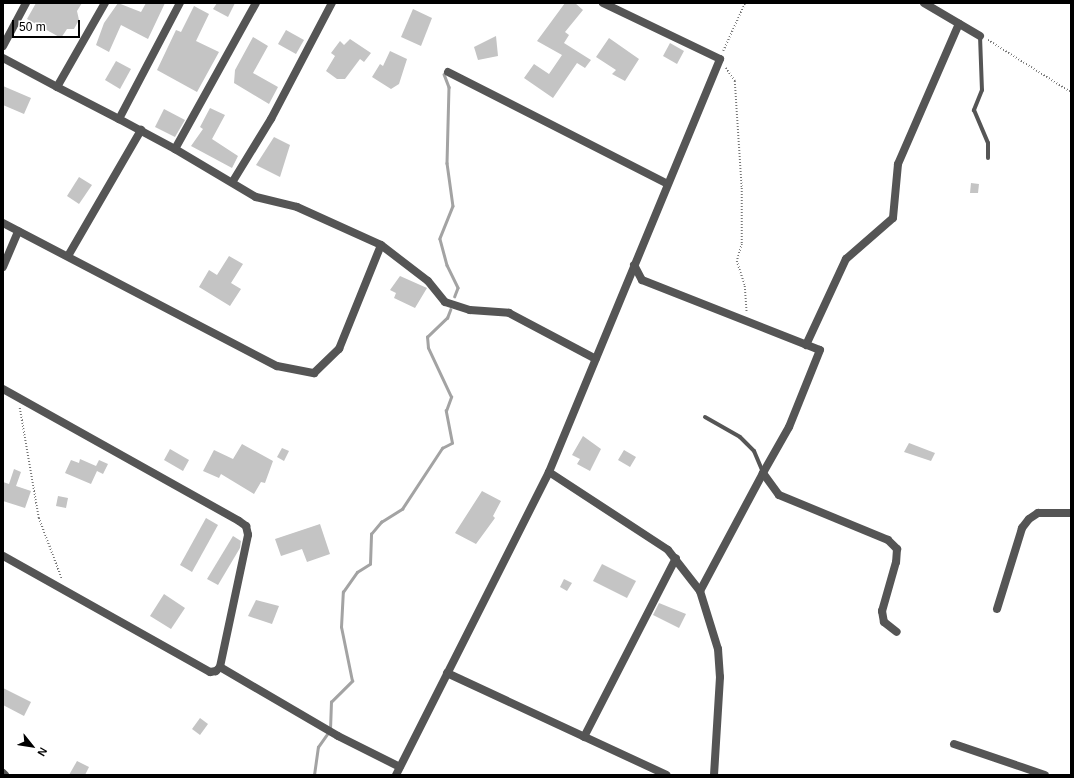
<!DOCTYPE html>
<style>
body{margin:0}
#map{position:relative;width:1074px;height:778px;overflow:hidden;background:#fff;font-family:Helvetica,sans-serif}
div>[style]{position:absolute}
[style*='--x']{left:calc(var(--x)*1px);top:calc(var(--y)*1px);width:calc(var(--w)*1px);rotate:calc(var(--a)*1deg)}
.stream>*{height:2.5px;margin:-1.25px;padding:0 1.25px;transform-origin:1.25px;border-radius:1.25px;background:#a3a3a3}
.building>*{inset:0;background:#c4c4c4}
.path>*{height:1.5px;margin-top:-0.75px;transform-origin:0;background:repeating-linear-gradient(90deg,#777 0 1px,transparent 0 3px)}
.service>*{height:4px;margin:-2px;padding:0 2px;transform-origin:2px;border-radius:2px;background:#555}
.minor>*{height:8px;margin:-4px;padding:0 4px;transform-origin:4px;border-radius:4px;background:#555}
span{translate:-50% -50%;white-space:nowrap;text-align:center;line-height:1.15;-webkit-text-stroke:3.5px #fff;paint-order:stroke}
.frame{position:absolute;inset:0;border:4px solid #000;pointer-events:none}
.north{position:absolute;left:12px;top:726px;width:40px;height:40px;-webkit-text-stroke:3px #fff;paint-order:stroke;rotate:120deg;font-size:11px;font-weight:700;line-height:16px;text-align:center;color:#000}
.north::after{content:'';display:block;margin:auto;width:14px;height:18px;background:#000;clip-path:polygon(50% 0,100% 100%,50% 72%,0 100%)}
.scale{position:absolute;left:12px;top:20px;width:68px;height:18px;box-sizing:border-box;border:2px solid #000;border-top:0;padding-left:5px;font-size:12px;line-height:14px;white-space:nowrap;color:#000;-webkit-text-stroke:3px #fff;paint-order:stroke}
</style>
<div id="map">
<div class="stream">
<i style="--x:444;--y:74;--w:14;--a:69"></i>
<i style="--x:449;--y:87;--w:76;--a:91.5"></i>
<i style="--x:447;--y:163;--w:43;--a:82.1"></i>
<i style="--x:453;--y:206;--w:35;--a:112"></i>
<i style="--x:440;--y:239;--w:27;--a:75"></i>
<i style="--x:447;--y:265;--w:25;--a:64"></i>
<i style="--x:458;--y:288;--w:9;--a:111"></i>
<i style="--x:314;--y:775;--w:28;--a:-82"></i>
<i style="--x:318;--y:747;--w:21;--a:-55"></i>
<i style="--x:330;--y:730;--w:28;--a:-88"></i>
<i style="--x:331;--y:702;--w:30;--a:-45"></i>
<i style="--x:352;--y:681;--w:55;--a:-101.5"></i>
<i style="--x:341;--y:627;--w:35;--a:-87"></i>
<i style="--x:343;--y:592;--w:24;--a:-55"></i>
<i style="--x:357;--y:572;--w:15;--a:-32"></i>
<i style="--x:370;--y:564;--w:30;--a:-88"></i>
<i style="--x:371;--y:534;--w:16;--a:-50"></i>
<i style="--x:381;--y:522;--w:25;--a:-32"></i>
<i style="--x:402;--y:509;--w:73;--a:-56.7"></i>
<i style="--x:442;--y:448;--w:11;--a:-27"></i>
<i style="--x:452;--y:443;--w:33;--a:-101"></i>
<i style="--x:446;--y:411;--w:15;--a:-70"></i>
<i style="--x:451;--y:397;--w:54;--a:-115.1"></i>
<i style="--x:428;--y:348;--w:11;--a:-95"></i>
<i style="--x:427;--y:337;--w:28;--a:-44"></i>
<i style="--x:447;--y:318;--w:9;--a:-69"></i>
</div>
<div class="building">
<i style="clip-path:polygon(36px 3px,82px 3px,77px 11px,79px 20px,74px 29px,67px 29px,61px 38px,27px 19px)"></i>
<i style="clip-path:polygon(118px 3px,141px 12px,146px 3px,165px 3px,148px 39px,121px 25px,109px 52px,96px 45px,104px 23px)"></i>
<i style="clip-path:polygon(217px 3px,235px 3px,228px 17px,213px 9px)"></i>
<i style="clip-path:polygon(565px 3px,575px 3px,583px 10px,565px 32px,569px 35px,564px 43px,591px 60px,585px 68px,577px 63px,553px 98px,524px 78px,534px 64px,549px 74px,562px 55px,537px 41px)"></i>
<i style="clip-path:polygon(194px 6px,209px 14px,196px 41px,219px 52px,197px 92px,157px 70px,176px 30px,181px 32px)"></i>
<i style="clip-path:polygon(413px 9px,432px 18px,421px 46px,401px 37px)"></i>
<i style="clip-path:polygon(286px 30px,304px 40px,296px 54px,278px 44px)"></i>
<i style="clip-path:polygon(496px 36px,498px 56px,478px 60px,474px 47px)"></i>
<i style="clip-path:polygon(253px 37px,268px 46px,253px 73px,278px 87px,269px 104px,234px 83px,235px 70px)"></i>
<i style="clip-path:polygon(609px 38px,639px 59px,625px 81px,612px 74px,616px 70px,596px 57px)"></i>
<i style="clip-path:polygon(350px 39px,371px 53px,364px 62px,360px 59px,345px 79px,337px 79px,326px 71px,335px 56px,331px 53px,340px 41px,344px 45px)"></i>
<i style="clip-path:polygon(670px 43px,684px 51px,677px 64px,663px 56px)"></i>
<i style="clip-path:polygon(390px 51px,407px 59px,399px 84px,391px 89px,372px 77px,380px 64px,383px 66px)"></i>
<i style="clip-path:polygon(116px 61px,131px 69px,120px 89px,105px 80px)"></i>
<i style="clip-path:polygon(3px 86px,31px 98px,24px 114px,3px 105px)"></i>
<i style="clip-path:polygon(210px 108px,225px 115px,212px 139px,238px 156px,232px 168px,191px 146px,203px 129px,200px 127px)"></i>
<i style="clip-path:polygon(164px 109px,185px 120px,175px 137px,155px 127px)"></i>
<i style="clip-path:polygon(274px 137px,290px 145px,280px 177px,256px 165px)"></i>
<i style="clip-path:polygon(79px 177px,92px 185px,79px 204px,67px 196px)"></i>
<i style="clip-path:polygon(971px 183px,979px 184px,978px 193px,970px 193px)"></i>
<i style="clip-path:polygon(229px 256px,243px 264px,231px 283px,241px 289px,230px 306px,199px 287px,209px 270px,217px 275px)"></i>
<i style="clip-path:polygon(400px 276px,427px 288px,415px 308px,394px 298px,396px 293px,390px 290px)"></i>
<i style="clip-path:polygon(583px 436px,601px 449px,590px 471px,577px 464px,580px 459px,572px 455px)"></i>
<i style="clip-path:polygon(909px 443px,935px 453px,931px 461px,904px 452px)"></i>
<i style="clip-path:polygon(242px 444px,273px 461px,265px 483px,261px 482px,254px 494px,221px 474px,219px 478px,203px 471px,214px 450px,233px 459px)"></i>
<i style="clip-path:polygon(282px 448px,289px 451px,284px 461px,277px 457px)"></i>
<i style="clip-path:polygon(170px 449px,189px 460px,183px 471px,164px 460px)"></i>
<i style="clip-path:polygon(624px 450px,636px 457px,630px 467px,618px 460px)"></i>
<i style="clip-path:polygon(80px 459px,96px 466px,99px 460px,108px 464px,103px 474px,97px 471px,91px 484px,65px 473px,71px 460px,79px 463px)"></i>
<i style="clip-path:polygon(14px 469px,21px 472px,16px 486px,31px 491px,25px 508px,3px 501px,3px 482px,9px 484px)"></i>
<i style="clip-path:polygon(482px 491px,501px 501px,493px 516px,495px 518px,476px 544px,455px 533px)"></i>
<i style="clip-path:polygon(58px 496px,68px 498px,66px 508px,56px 506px)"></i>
<i style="clip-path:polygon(206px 518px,218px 525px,192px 572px,180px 565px)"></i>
<i style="clip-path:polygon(320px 524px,330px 554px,307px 562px,302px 549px,281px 556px,275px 539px)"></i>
<i style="clip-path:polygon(233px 536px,241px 541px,240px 548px,218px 585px,207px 579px)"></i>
<i style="clip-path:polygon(602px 564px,636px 581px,627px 598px,593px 581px)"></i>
<i style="clip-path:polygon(564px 579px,572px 583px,567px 591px,560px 587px)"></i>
<i style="clip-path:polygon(164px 594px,185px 608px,171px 629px,150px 616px)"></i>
<i style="clip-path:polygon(256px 600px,279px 606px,272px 624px,248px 616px)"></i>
<i style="clip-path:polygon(659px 603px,686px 614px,679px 628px,653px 615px)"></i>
<i style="clip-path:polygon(3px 688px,31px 702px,24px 716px,3px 705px)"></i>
<i style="clip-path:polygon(200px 718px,208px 724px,200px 735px,192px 729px)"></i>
<i style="clip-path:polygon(77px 761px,89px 767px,85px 775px,69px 775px)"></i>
</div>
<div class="path">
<i style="--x:988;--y:40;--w:98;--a:32.1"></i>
<i style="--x:723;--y:51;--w:53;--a:-65.4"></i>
<i style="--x:726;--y:68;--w:16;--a:55"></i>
<i style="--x:735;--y:81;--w:107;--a:86.3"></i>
<i style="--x:742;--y:188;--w:56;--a:90"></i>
<i style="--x:742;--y:244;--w:18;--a:106"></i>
<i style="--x:737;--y:261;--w:26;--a:72"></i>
<i style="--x:745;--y:286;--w:27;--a:86"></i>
<i style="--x:20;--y:408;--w:112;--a:80.2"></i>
<i style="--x:39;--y:518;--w:65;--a:69.3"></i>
</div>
<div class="service">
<i style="--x:980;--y:36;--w:54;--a:87.9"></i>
<i style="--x:982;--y:90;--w:22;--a:112"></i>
<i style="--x:974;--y:110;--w:36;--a:67"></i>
<i style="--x:988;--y:143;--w:15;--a:90"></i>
<i style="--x:705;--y:417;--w:40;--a:29.7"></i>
<i style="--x:740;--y:437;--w:20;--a:45"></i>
<i style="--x:754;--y:451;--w:23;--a:67"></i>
</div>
<div class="minor">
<i style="--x:924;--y:3;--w:65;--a:30.5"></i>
<i style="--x:3;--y:46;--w:49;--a:-61.9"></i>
<i style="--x:3;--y:58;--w:61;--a:28.2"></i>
<i style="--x:57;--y:87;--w:97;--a:-60.3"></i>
<i style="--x:448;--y:72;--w:245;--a:27"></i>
<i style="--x:57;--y:87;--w:70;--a:27.3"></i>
<i style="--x:119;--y:119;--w:131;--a:-62.3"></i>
<i style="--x:119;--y:119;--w:64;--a:28.2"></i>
<i style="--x:175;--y:149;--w:167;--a:-61"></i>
<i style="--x:175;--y:149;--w:94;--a:30.7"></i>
<i style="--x:256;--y:197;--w:42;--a:13.7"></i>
<i style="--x:297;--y:207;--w:92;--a:24.3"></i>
<i style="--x:381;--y:245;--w:59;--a:37.5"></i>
<i style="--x:428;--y:281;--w:27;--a:51"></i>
<i style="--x:445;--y:302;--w:26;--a:18"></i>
<i style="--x:470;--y:310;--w:39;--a:4"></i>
<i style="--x:509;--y:313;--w:98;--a:27.9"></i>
<i style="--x:233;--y:181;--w:73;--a:-58.5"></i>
<i style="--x:271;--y:119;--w:131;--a:-62.3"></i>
<i style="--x:3;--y:223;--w:309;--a:27.6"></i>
<i style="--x:277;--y:366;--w:38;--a:11"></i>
<i style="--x:314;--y:373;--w:35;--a:-44"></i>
<i style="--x:339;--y:349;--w:112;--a:-68"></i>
<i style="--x:68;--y:256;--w:146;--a:-59.9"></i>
<i style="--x:634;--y:265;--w:17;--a:62"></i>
<i style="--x:642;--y:280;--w:191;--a:21.5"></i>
<i style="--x:820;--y:350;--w:83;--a:111.9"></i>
<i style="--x:789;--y:427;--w:53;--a:119.5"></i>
<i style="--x:3;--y:267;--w:39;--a:-67"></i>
<i style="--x:806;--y:345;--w:95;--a:-65.1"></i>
<i style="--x:846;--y:259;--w:62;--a:-41.1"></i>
<i style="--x:893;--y:218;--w:54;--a:-84.7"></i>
<i style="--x:898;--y:164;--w:153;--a:-66.5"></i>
<i style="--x:3;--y:389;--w:270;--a:29.2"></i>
<i style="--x:239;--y:521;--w:9;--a:36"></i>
<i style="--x:246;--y:526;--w:9;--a:77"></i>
<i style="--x:248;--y:535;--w:135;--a:102"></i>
<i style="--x:220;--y:667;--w:6;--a:135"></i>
<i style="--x:216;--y:671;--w:6;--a:171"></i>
<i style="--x:210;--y:672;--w:237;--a:-150.7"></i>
<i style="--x:549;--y:472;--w:142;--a:33.2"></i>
<i style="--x:668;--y:550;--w:52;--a:52"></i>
<i style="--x:700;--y:591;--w:61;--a:72.8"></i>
<i style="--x:718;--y:649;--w:28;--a:86"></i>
<i style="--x:720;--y:677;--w:98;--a:93.5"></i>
<i style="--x:700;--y:591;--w:134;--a:-61.9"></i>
<i style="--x:763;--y:473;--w:27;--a:54"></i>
<i style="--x:779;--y:495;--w:118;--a:22.4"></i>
<i style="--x:888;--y:540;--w:13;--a:45"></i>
<i style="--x:897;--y:549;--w:13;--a:94"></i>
<i style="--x:896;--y:562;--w:51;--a:105.9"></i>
<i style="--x:882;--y:611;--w:11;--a:80"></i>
<i style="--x:884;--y:622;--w:16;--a:38"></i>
<i style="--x:997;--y:609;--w:85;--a:-72.8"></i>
<i style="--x:1022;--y:528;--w:11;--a:-52"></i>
<i style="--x:1029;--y:519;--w:11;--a:-34"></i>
<i style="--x:1038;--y:513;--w:33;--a:0"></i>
<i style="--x:220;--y:667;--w:137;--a:30.3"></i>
<i style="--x:338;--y:736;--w:69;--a:26.6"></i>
<i style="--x:447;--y:673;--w:242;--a:24.9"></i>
<i style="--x:584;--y:737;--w:201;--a:-62.8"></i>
<i style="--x:954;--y:744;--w:96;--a:18.8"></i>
<i style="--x:3;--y:773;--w:3;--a:45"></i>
<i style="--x:396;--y:775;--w:339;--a:-63.2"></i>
<i style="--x:549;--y:472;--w:447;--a:-67.5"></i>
<i style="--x:720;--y:59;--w:130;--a:-154.4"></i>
</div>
<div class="frame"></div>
<div class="north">N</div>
<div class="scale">50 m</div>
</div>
